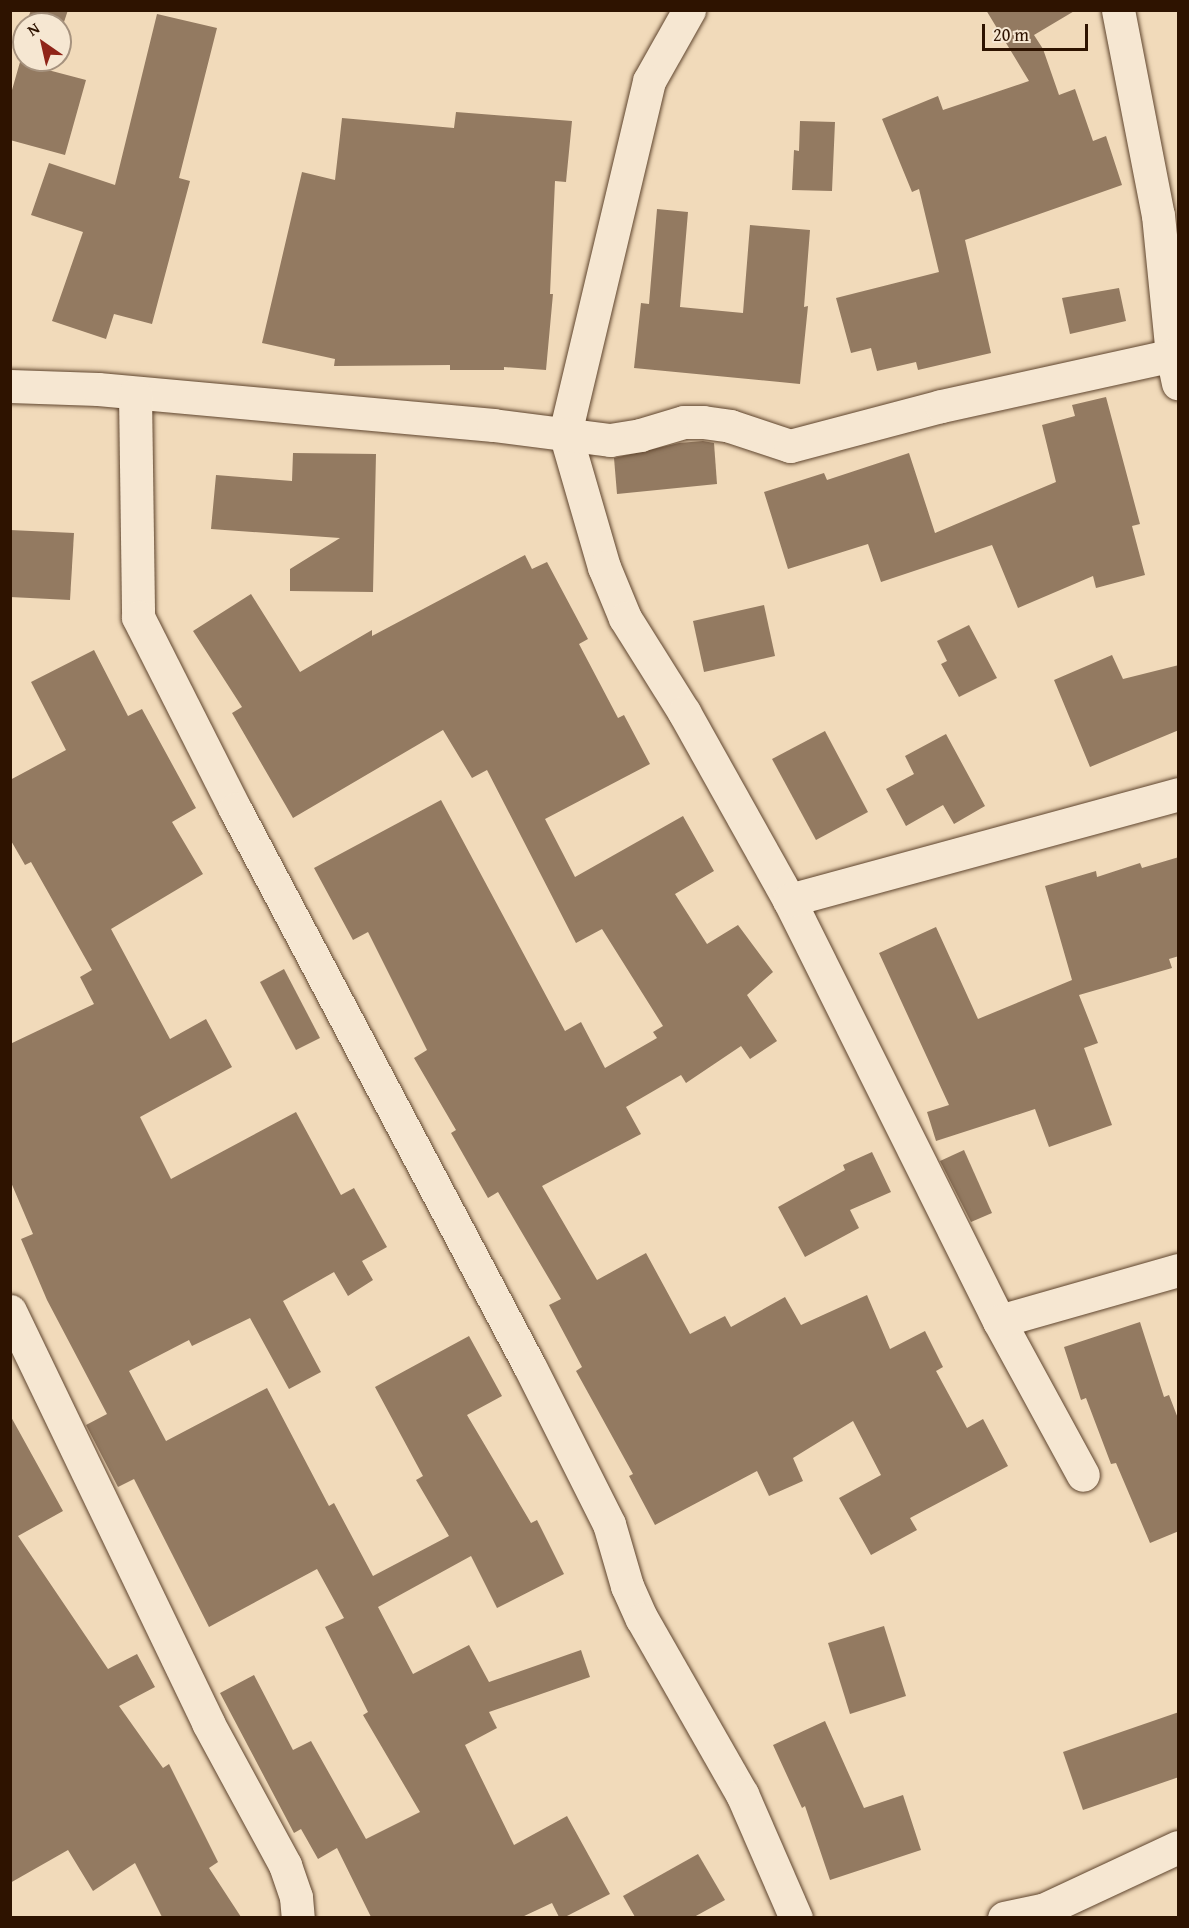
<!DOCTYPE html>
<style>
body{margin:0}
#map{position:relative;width:1189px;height:1928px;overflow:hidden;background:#f1daba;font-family:"Gentium Book Plus",serif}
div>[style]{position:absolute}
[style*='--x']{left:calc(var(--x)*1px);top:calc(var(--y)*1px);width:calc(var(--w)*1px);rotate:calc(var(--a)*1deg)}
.building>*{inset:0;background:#937a61}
.roads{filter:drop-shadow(0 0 2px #5f452e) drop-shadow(0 0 2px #5f452e)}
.street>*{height:33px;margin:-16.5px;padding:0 16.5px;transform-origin:16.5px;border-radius:16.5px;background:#f6e7d2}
span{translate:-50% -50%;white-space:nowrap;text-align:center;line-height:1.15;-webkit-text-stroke:5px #f6e7d2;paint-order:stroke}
.frame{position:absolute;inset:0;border:12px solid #2e1300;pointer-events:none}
.north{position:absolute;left:12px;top:12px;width:60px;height:60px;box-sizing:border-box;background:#f6e7d2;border:2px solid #a6927e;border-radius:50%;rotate:326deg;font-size:16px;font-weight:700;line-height:24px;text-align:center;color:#2e1300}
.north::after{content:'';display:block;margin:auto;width:21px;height:27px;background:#8f2418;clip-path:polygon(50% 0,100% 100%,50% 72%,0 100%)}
.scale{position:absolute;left:982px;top:24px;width:106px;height:27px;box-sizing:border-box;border:3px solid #2e1300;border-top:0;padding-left:8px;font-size:18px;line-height:21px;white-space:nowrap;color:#2e1300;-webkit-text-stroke:4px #f6e7d2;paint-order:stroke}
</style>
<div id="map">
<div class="building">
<i style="clip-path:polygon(31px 10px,68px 10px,60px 34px,60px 24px,26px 24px)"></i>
<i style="clip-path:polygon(986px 10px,1076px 10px,1034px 35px,1043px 49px,1059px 95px,1075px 89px,1093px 141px,1106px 136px,1122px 185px,965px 240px,991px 353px,918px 370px,916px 362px,877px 371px,871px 348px,851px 353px,836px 298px,939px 272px,919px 189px,912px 192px,882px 119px,938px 96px,943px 110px,1029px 81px)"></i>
<i style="clip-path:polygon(157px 14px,217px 28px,179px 178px,190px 181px,152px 324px,114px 314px,106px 339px,52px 321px,83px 232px,31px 215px,49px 163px,115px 185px)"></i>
<i style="clip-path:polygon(24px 48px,24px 60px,51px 60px,48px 70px,86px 80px,65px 155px,10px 140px,10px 97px)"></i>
<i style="clip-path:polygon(456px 112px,572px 121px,566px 182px,555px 181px,550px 294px,553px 294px,546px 370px,504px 367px,504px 370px,450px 370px,450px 365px,334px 366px,335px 359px,262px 343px,302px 172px,335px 180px,342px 118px,454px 128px)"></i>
<i style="clip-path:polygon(800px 121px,835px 122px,832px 191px,792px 190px,794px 150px,799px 151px)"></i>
<i style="clip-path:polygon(657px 209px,688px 212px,680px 307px,743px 313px,750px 225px,810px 230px,804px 307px,808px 306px,800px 384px,634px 368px,641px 303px,649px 304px)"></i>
<i style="clip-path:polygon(1119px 288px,1126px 321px,1070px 334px,1062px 298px)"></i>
<i style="clip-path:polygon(1106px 397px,1140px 524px,1132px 526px,1145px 575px,1096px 588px,1093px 576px,1018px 608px,992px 545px,881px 582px,868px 544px,788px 569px,764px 492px,824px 473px,827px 480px,909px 453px,935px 533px,1056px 482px,1042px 425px,1075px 416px,1072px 405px)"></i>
<i style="clip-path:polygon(703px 441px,714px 443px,717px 484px,617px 494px,614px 458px,679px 443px)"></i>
<i style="clip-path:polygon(293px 453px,376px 454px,373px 592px,290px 591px,290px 569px,340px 538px,211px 529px,216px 475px,292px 481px)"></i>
<i style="clip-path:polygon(10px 530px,74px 533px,70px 600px,10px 597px)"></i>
<i style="clip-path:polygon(525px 555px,532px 569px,547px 562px,588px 639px,579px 644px,618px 718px,624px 715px,650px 764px,545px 819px,575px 877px,683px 816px,714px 871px,675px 894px,707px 944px,738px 925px,773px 972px,747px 995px,777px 1041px,750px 1059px,741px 1046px,686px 1083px,681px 1075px,626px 1107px,641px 1134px,542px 1186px,597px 1280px,646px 1253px,690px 1334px,725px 1316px,731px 1327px,785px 1297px,801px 1325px,867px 1295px,890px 1349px,925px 1331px,943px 1367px,936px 1371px,967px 1428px,983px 1419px,1008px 1466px,910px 1518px,917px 1530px,871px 1555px,839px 1498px,881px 1475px,853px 1421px,793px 1458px,803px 1481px,769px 1496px,757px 1471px,655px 1525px,629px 1476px,633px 1474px,576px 1371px,582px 1367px,549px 1305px,561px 1299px,498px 1192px,488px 1198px,451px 1133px,456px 1130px,414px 1058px,427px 1050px,368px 932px,353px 940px,314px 868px,441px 800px,565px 1031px,581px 1022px,605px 1068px,657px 1038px,653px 1032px,663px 1026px,602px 929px,576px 943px,487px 770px,472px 778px,443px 730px,293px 818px,232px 713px,242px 707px,193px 631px,251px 594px,300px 672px,372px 630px,372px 636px)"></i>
<i style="clip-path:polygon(764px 605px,775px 656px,704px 672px,693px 621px)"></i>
<i style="clip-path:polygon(969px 625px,997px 678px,959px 697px,941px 664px,947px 661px,937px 641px)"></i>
<i style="clip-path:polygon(94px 650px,128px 716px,142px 709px,196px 808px,172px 822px,203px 874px,111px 929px,170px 1039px,206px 1019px,232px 1067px,140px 1117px,171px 1179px,296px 1112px,341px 1195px,354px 1188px,387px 1247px,362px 1261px,373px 1280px,348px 1296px,334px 1272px,283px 1301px,321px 1372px,289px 1389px,250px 1318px,192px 1346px,189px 1340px,129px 1371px,166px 1441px,267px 1388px,329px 1506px,334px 1503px,373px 1576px,449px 1536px,416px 1480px,423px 1476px,375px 1387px,469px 1336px,502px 1396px,467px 1415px,531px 1523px,537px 1520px,564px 1574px,497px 1608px,471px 1556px,378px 1607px,413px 1674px,469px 1645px,489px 1682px,581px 1650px,590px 1677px,489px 1712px,497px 1728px,465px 1745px,514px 1845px,567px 1816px,610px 1894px,565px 1917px,559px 1917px,552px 1903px,522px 1917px,371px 1917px,337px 1848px,318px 1859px,301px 1829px,294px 1833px,220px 1693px,254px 1675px,293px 1750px,311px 1741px,366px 1839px,420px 1812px,363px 1715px,368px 1712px,325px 1627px,344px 1618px,317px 1569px,209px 1627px,134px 1479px,118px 1487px,86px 1425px,107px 1414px,47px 1300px,21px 1239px,33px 1234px,10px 1180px,10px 1044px,94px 1004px,80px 977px,92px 970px,31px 862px,25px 865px,10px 839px,10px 780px,66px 750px,31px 682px)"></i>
<i style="clip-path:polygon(1112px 655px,1123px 679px,1179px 665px,1179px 730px,1090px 767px,1054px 680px)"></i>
<i style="clip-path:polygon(825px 731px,868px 812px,816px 840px,772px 759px)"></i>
<i style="clip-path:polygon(946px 734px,985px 806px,954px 824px,943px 805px,906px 826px,886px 789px,914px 774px,905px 756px)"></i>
<i style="clip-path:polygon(1179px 857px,1179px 956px,1169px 959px,1172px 968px,1079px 995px,1098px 1043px,1084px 1048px,1112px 1125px,1049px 1147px,1035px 1109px,936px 1141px,927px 1112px,949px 1105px,879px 953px,936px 927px,978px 1019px,1072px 980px,1045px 886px,1096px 871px,1097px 877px,1140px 863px,1142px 868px)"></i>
<i style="clip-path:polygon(284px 969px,320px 1038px,296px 1050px,260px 982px)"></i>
<i style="clip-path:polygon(964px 1150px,992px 1213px,971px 1222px,940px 1161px)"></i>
<i style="clip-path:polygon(872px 1152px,891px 1192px,850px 1210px,859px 1228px,805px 1257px,778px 1207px,845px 1170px,843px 1165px)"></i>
<i style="clip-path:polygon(1140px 1322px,1164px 1397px,1169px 1395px,1179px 1421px,1179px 1531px,1150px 1543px,1116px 1463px,1111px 1464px,1086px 1398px,1081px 1400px,1064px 1347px)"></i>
<i style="clip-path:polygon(10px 1415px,63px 1511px,18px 1536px,108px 1669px,137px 1654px,155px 1687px,119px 1706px,163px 1768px,169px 1764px,218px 1862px,209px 1868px,241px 1917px,162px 1917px,135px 1863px,93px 1891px,68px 1850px,10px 1883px)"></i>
<i style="clip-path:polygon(884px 1626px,906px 1696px,850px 1714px,828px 1643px)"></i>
<i style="clip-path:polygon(1179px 1712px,1179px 1777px,1083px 1810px,1063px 1752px)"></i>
<i style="clip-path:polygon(825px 1721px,864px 1808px,903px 1795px,921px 1850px,830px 1880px,805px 1806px,802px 1808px,773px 1745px)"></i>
<i style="clip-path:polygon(698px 1854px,725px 1900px,694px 1917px,635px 1917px,623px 1896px)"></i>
</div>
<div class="roads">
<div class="street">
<i style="--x:689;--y:10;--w:81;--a:119.4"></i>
<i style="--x:649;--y:81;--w:362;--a:103.4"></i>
<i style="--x:565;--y:433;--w:140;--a:73.8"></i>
<i style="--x:604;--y:567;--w:55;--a:67.6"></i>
<i style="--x:625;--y:618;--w:111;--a:57.9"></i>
<i style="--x:684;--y:712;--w:215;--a:60.8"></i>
<i style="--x:789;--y:900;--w:470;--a:63.5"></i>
<i style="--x:999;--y:1321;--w:175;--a:61.4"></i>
<i style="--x:1118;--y:10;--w:209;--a:79"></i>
<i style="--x:1158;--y:215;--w:141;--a:84.3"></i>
<i style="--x:1172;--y:355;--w:29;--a:78"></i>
<i style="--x:10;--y:386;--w:88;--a:2"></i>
<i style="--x:98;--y:389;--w:397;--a:5.2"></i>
<i style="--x:493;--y:425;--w:118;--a:7.3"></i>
<i style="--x:610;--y:440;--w:30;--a:-9"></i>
<i style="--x:640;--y:435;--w:46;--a:-16.5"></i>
<i style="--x:684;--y:422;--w:19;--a:0"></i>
<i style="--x:703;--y:422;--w:27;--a:8"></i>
<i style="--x:730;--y:426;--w:63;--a:18.4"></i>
<i style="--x:790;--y:446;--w:156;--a:-14.8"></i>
<i style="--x:941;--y:406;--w:237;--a:-12.4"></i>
<i style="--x:135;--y:394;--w:223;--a:89.2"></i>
<i style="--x:138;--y:617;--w:215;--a:63.2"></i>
<i style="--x:235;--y:809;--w:631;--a:62.14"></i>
<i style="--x:530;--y:1367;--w:176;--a:63.3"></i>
<i style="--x:609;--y:1524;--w:65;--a:73.8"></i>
<i style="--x:627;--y:1586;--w:36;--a:66"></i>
<i style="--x:642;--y:1619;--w:202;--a:60.3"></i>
<i style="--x:742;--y:1794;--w:135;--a:66.5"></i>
<i style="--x:789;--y:900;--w:403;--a:-15.2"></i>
<i style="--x:10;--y:1311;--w:457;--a:64.3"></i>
<i style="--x:208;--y:1723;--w:162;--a:61.5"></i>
<i style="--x:285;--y:1865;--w:34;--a:71"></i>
<i style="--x:296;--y:1897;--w:21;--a:85"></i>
<i style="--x:999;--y:1321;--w:186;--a:-15.9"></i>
<i style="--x:1004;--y:1918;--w:40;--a:-12"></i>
<i style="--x:1043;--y:1910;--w:149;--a:-25"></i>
</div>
</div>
<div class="frame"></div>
<div class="north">N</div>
<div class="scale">20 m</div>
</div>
